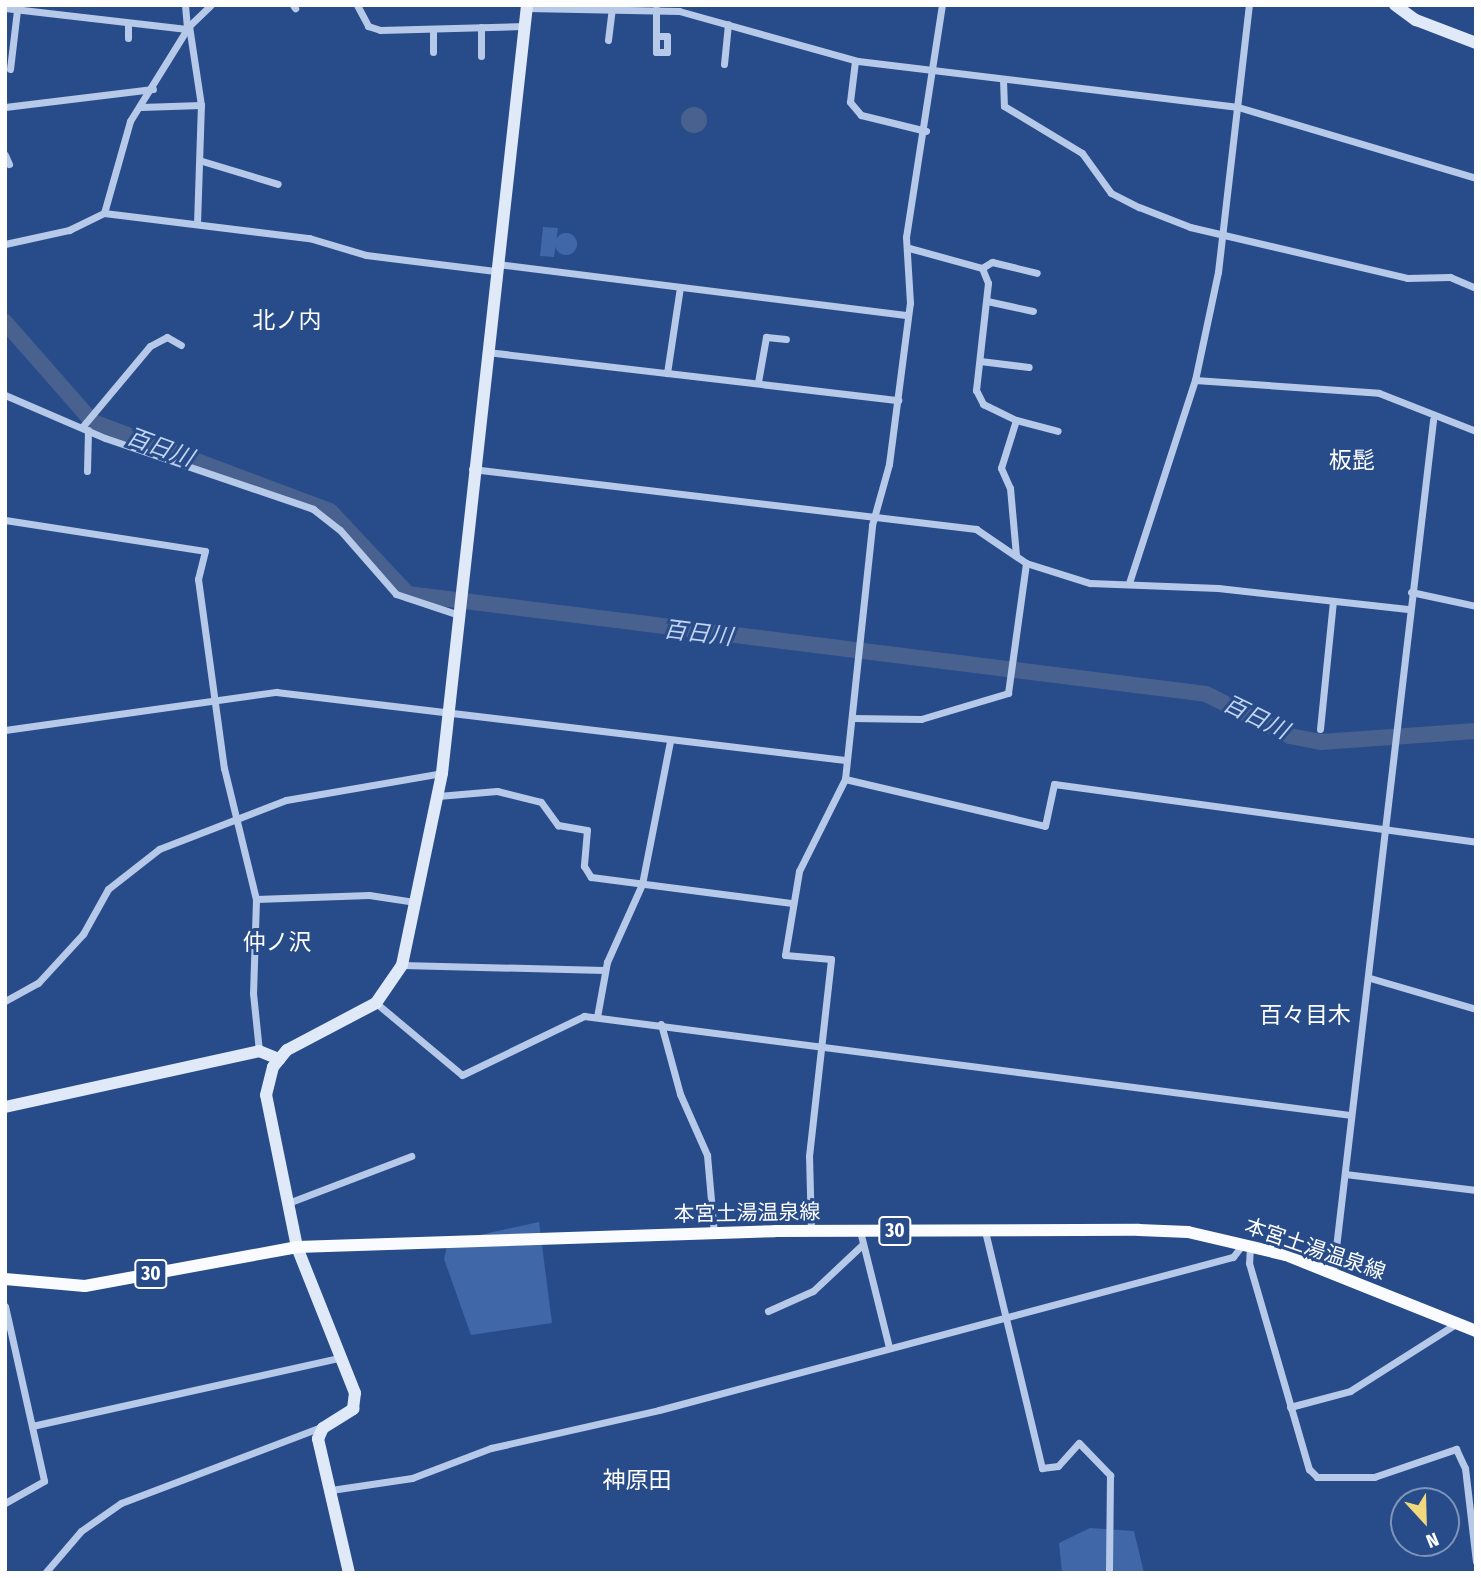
<!DOCTYPE html>
<meta charset="utf-8">
<style>
body{margin:0}
#map{position:relative;width:1481px;height:1578px;overflow:hidden;background:#284c8a;font-family:"Fira Sans Condensed","Noto Sans JP",sans-serif}
div>[style]{position:absolute}
[style*='--x']{left:calc(var(--x)*1px);top:calc(var(--y)*1px);width:calc(var(--w)*1px);rotate:calc(var(--a)*1deg)}
.green>*{inset:0;background:#4067a8}
.round{border-radius:50%}
.water>*{inset:0;background:#48618e}
.river>*{height:16px;margin:-8px;padding:0 8px;transform-origin:8px;border-radius:8px;background:#48618e}
.street>*{height:7px;margin:-3.5px;padding:0 3.5px;transform-origin:3.5px;border-radius:3.5px;background:#b6c9e9}
.secondary>*{height:12px;margin:-6px;padding:0 6px;transform-origin:6px;border-radius:6px;background:#e0e9f8}
.primary>*{height:12px;margin:-6px;padding:0 6px;transform-origin:6px;border-radius:6px;background:#f9fbfe}
span{translate:-50% -50%;white-space:nowrap;text-align:center;line-height:1.15;-webkit-text-stroke:6px #284c8a;paint-order:stroke}
.shield-label span{padding:2px 5px;background:#284c8a;border:2px solid;border-radius:5px;-webkit-text-stroke-width:0}
.shield-label{font-size:19px;color:#fff;font-weight:700}
.street-label{font-size:21px;color:#fff}
.neighbourhood-label{font-size:23px;color:#fff}
.water-label{font-size:23px;color:#c2d4f0;font-style:italic}
.frame{position:absolute;inset:0;border:7px solid #fff;pointer-events:none}
.north{position:absolute;left:1390px;top:1487px;width:70px;height:70px;box-sizing:border-box;background:#284c8a;border:2px solid #7e94b9;border-radius:50%;rotate:158deg;font-size:19px;font-weight:700;line-height:28px;text-align:center;color:#fff}
.north::after{content:'';display:block;margin:auto;width:24px;height:32px;background:#f1d87c;clip-path:polygon(50% 0,100% 100%,50% 72%,0 100%)}
</style>
<div id="map">
<div class="green">
<i style="clip-path:polygon(543px 227px,558px 228px,554px 257px,540px 256px)"></i>
<i class="round" style="left:555px;top:233px;width:22px;height:22px"></i>
<i style="clip-path:polygon(539px 1222px,552px 1323px,471px 1335px,444px 1259px,448px 1242px)"></i>
<i style="clip-path:polygon(1090px 1528px,1134px 1531px,1144px 1573px,1062px 1573px,1059px 1543px)"></i>
</div>
<div class="water">
<i class="round" style="left:681px;top:107px;width:26px;height:26px"></i>
</div>
<div class="river">
<i style="--x:5;--y:322;--w:133;--a:48.7"></i>
<i style="--x:93;--y:422;--w:253;--a:20.6"></i>
<i style="--x:330;--y:511;--w:114;--a:46.8"></i>
<i style="--x:408;--y:594;--w:804;--a:7.14"></i>
<i style="--x:1206;--y:694;--w:94;--a:26.6"></i>
<i style="--x:1290;--y:736;--w:32;--a:11"></i>
<i style="--x:1321;--y:742;--w:155;--a:-4.1"></i>
</div>
<div class="street">
<i style="--x:185;--y:5;--w:24;--a:85"></i>
<i style="--x:293;--y:5;--w:4;--a:56"></i>
<i style="--x:357;--y:5;--w:24;--a:62"></i>
<i style="--x:368;--y:26;--w:13;--a:18"></i>
<i style="--x:380;--y:30;--w:144;--a:-1.6"></i>
<i style="--x:5;--y:8;--w:183;--a:6.6"></i>
<i style="--x:527;--y:8;--w:152;--a:1.1"></i>
<i style="--x:679;--y:11;--w:186;--a:15.6"></i>
<i style="--x:858;--y:61;--w:383;--a:6.9"></i>
<i style="--x:1238;--y:107;--w:248;--a:16.6"></i>
<i style="--x:481;--y:27;--w:29;--a:90"></i>
<i style="--x:433;--y:29;--w:23;--a:90"></i>
<i style="--x:656;--y:36;--w:11;--a:0"></i>
<i style="--x:667;--y:36;--w:16;--a:90"></i>
<i style="--x:667;--y:52;--w:11;--a:180"></i>
<i style="--x:656;--y:52;--w:43;--a:-90"></i>
<i style="--x:128;--y:38;--w:14;--a:-90"></i>
<i style="--x:608;--y:40;--w:33;--a:-83"></i>
<i style="--x:855;--y:61;--w:41;--a:97"></i>
<i style="--x:850;--y:102;--w:17;--a:50"></i>
<i style="--x:861;--y:115;--w:67;--a:13.8"></i>
<i style="--x:724;--y:64;--w:40;--a:-84.3"></i>
<i style="--x:10;--y:69;--w:59;--a:-83.2"></i>
<i style="--x:1003;--y:79;--w:27;--a:88"></i>
<i style="--x:1004;--y:106;--w:91;--a:31.1"></i>
<i style="--x:1082;--y:153;--w:49;--a:54.1"></i>
<i style="--x:1111;--y:193;--w:31;--a:27"></i>
<i style="--x:1139;--y:207;--w:55;--a:21.4"></i>
<i style="--x:1190;--y:227;--w:223;--a:13.2"></i>
<i style="--x:1407;--y:278;--w:43;--a:-1.3"></i>
<i style="--x:1450;--y:277;--w:28;--a:23"></i>
<i style="--x:5;--y:107;--w:149;--a:-6.9"></i>
<i style="--x:141;--y:107;--w:60;--a:-1.9"></i>
<i style="--x:201;--y:105;--w:80;--a:-98.6"></i>
<i style="--x:5;--y:155;--w:10;--a:66"></i>
<i style="--x:202;--y:161;--w:79;--a:16.8"></i>
<i style="--x:104;--y:213;--w:207;--a:7"></i>
<i style="--x:309;--y:238;--w:59;--a:16.6"></i>
<i style="--x:366;--y:255;--w:130;--a:7.1"></i>
<i style="--x:197;--y:224;--w:119;--a:-88.1"></i>
<i style="--x:5;--y:244;--w:66;--a:-12.3"></i>
<i style="--x:69;--y:230;--w:39;--a:-26"></i>
<i style="--x:104;--y:213;--w:96;--a:-74.2"></i>
<i style="--x:130;--y:121;--w:112;--a:-58.2"></i>
<i style="--x:189;--y:26;--w:30;--a:-44"></i>
<i style="--x:909;--y:248;--w:76;--a:15.3"></i>
<i style="--x:982;--y:268;--w:16;--a:68"></i>
<i style="--x:988;--y:283;--w:108;--a:96.4"></i>
<i style="--x:976;--y:390;--w:16;--a:63"></i>
<i style="--x:983;--y:404;--w:37;--a:26"></i>
<i style="--x:1016;--y:420;--w:50;--a:107.4"></i>
<i style="--x:1001;--y:468;--w:22;--a:66"></i>
<i style="--x:1010;--y:488;--w:67;--a:84.9"></i>
<i style="--x:497;--y:264;--w:414;--a:7.1"></i>
<i style="--x:982;--y:268;--w:12;--a:-31"></i>
<i style="--x:992;--y:262;--w:46;--a:13.7"></i>
<i style="--x:987;--y:301;--w:47;--a:12.3"></i>
<i style="--x:487;--y:352;--w:181;--a:6.7"></i>
<i style="--x:667;--y:373;--w:87;--a:-81.4"></i>
<i style="--x:980;--y:361;--w:49;--a:7"></i>
<i style="--x:667;--y:373;--w:233;--a:6.7"></i>
<i style="--x:1195;--y:380;--w:184;--a:4"></i>
<i style="--x:1379;--y:393;--w:104;--a:21.4"></i>
<i style="--x:758;--y:382;--w:46;--a:-79.9"></i>
<i style="--x:766;--y:337;--w:20;--a:6"></i>
<i style="--x:5;--y:395;--w:109;--a:23.3"></i>
<i style="--x:105;--y:438;--w:220;--a:18.8"></i>
<i style="--x:313;--y:509;--w:34;--a:38"></i>
<i style="--x:340;--y:530;--w:85;--a:48.8"></i>
<i style="--x:396;--y:594;--w:63;--a:18.4"></i>
<i style="--x:1016;--y:420;--w:43;--a:14.7"></i>
<i style="--x:83;--y:426;--w:104;--a:-50.1"></i>
<i style="--x:150;--y:346;--w:19;--a:-28"></i>
<i style="--x:167;--y:337;--w:16;--a:30"></i>
<i style="--x:472;--y:469;--w:508;--a:6.79"></i>
<i style="--x:976;--y:529;--w:60;--a:34.2"></i>
<i style="--x:1026;--y:563;--w:67;--a:17.4"></i>
<i style="--x:1090;--y:583;--w:128;--a:2.2"></i>
<i style="--x:1218;--y:588;--w:191;--a:6.3"></i>
<i style="--x:87;--y:471;--w:41;--a:-88.6"></i>
<i style="--x:5;--y:520;--w:202;--a:8.8"></i>
<i style="--x:205;--y:551;--w:29;--a:104"></i>
<i style="--x:198;--y:579;--w:191;--a:82.2"></i>
<i style="--x:224;--y:768;--w:135;--a:76.3"></i>
<i style="--x:256;--y:899;--w:94;--a:91.8"></i>
<i style="--x:253;--y:993;--w:58;--a:84.1"></i>
<i style="--x:1129;--y:583;--w:213;--a:-72"></i>
<i style="--x:1195;--y:380;--w:110;--a:-78"></i>
<i style="--x:1218;--y:272;--w:269;--a:-83.4"></i>
<i style="--x:1411;--y:592;--w:66;--a:12.2"></i>
<i style="--x:852;--y:718;--w:69;--a:0.8"></i>
<i style="--x:921;--y:719;--w:91;--a:-16.6"></i>
<i style="--x:1008;--y:693;--w:131;--a:-82.1"></i>
<i style="--x:1320;--y:729;--w:128;--a:-84.2"></i>
<i style="--x:5;--y:730;--w:274;--a:-8"></i>
<i style="--x:276;--y:692;--w:573;--a:6.81"></i>
<i style="--x:845;--y:779;--w:205;--a:13.2"></i>
<i style="--x:1045;--y:826;--w:43;--a:-77.9"></i>
<i style="--x:1054;--y:784;--w:426;--a:7.8"></i>
<i style="--x:438;--y:796;--w:59;--a:-4.8"></i>
<i style="--x:497;--y:791;--w:45;--a:14"></i>
<i style="--x:541;--y:802;--w:29;--a:54"></i>
<i style="--x:558;--y:825;--w:29;--a:10"></i>
<i style="--x:587;--y:830;--w:36;--a:95"></i>
<i style="--x:584;--y:866;--w:13;--a:58"></i>
<i style="--x:591;--y:877;--w:203;--a:7.4"></i>
<i style="--x:256;--y:899;--w:113;--a:-2"></i>
<i style="--x:369;--y:895;--w:47;--a:8.7"></i>
<i style="--x:402;--y:965;--w:202;--a:1.4"></i>
<i style="--x:1370;--y:978;--w:110;--a:16.3"></i>
<i style="--x:5;--y:1001;--w:38;--a:-29"></i>
<i style="--x:38;--y:983;--w:67;--a:-47.4"></i>
<i style="--x:83;--y:934;--w:51;--a:-60.9"></i>
<i style="--x:108;--y:889;--w:65;--a:-38.1"></i>
<i style="--x:159;--y:849;--w:136;--a:-21.1"></i>
<i style="--x:286;--y:800;--w:158;--a:-9.8"></i>
<i style="--x:376;--y:1003;--w:112;--a:39.9"></i>
<i style="--x:462;--y:1075;--w:136;--a:-25.8"></i>
<i style="--x:584;--y:1016;--w:772;--a:7.36"></i>
<i style="--x:597;--y:1017;--w:56;--a:-79.7"></i>
<i style="--x:607;--y:962;--w:85;--a:-65.8"></i>
<i style="--x:642;--y:884;--w:146;--a:-78.9"></i>
<i style="--x:661;--y:1024;--w:73;--a:74.8"></i>
<i style="--x:680;--y:1094;--w:67;--a:66.1"></i>
<i style="--x:707;--y:1155;--w:78;--a:84.9"></i>
<i style="--x:1345;--y:1174;--w:132;--a:7"></i>
<i style="--x:288;--y:1203;--w:132;--a:-20.9"></i>
<i style="--x:811;--y:1231;--w:75;--a:-91.5"></i>
<i style="--x:809;--y:1156;--w:198;--a:-83.6"></i>
<i style="--x:831;--y:959;--w:46;--a:-175"></i>
<i style="--x:785;--y:955;--w:85;--a:-80.5"></i>
<i style="--x:799;--y:871;--w:103;--a:-63.4"></i>
<i style="--x:845;--y:779;--w:255;--a:-83.9"></i>
<i style="--x:872;--y:525;--w:63;--a:-74.4"></i>
<i style="--x:889;--y:464;--w:162;--a:-82.6"></i>
<i style="--x:910;--y:303;--w:66;--a:-93.5"></i>
<i style="--x:906;--y:237;--w:235;--a:-81.2"></i>
<i style="--x:860;--y:1231;--w:120;--a:76"></i>
<i style="--x:985;--y:1231;--w:244;--a:76.5"></i>
<i style="--x:1042;--y:1468;--w:16;--a:-7"></i>
<i style="--x:1058;--y:1466;--w:31;--a:-48"></i>
<i style="--x:1079;--y:1443;--w:45;--a:45.9"></i>
<i style="--x:1110;--y:1475;--w:98;--a:90.6"></i>
<i style="--x:1250;--y:1246;--w:17;--a:93"></i>
<i style="--x:1249;--y:1263;--w:215;--a:73.8"></i>
<i style="--x:1309;--y:1469;--w:11;--a:45"></i>
<i style="--x:1317;--y:1477;--w:57;--a:0"></i>
<i style="--x:1374;--y:1477;--w:87;--a:-18.9"></i>
<i style="--x:1456;--y:1449;--w:21;--a:65"></i>
<i style="--x:1465;--y:1468;--w:94;--a:83.3"></i>
<i style="--x:1333;--y:1273;--w:859;--a:-83.31"></i>
<i style="--x:5;--y:1306;--w:179;--a:77.4"></i>
<i style="--x:44;--y:1481;--w:45;--a:150.6"></i>
<i style="--x:768;--y:1311;--w:49;--a:-24"></i>
<i style="--x:813;--y:1291;--w:67;--a:-43.2"></i>
<i style="--x:1290;--y:1407;--w:62;--a:-14.9"></i>
<i style="--x:1350;--y:1391;--w:127;--a:-32.4"></i>
<i style="--x:32;--y:1426;--w:318;--a:-12.5"></i>
<i style="--x:331;--y:1490;--w:82;--a:-8.4"></i>
<i style="--x:412;--y:1478;--w:85;--a:-20.8"></i>
<i style="--x:491;--y:1448;--w:172;--a:-12.7"></i>
<i style="--x:659;--y:1410;--w:594;--a:-14.93"></i>
<i style="--x:1233;--y:1257;--w:15;--a:-53"></i>
<i style="--x:45;--y:1573;--w:55;--a:-49.4"></i>
<i style="--x:81;--y:1531;--w:49;--a:-35"></i>
<i style="--x:121;--y:1503;--w:217;--a:-20.8"></i>
</div>
<div class="secondary">
<i style="--x:1395;--y:5;--w:26;--a:36"></i>
<i style="--x:1416;--y:20;--w:64;--a:21"></i>
<i style="--x:5;--y:1107;--w:260;--a:-12.4"></i>
<i style="--x:259;--y:1051;--w:22;--a:22"></i>
<i style="--x:349;--y:1573;--w:138;--a:-103"></i>
<i style="--x:318;--y:1439;--w:12;--a:-66"></i>
<i style="--x:323;--y:1428;--w:36;--a:-32"></i>
<i style="--x:353;--y:1409;--w:16;--a:-83"></i>
<i style="--x:355;--y:1393;--w:157;--a:-111.7"></i>
<i style="--x:297;--y:1247;--w:155;--a:-101.5"></i>
<i style="--x:266;--y:1095;--w:29;--a:-76"></i>
<i style="--x:273;--y:1067;--w:22;--a:-51"></i>
<i style="--x:287;--y:1050;--w:101;--a:-27.8"></i>
<i style="--x:376;--y:1003;--w:46;--a:-55.6"></i>
<i style="--x:402;--y:965;--w:196;--a:-78.2"></i>
<i style="--x:442;--y:773;--w:773;--a:-83.68"></i>
</div>
<div class="primary">
<i style="--x:5;--y:1279;--w:80;--a:5"></i>
<i style="--x:85;--y:1286;--w:216;--a:-10.4"></i>
<i style="--x:297;--y:1247;--w:478;--a:-1.9"></i>
<i style="--x:775;--y:1231;--w:364;--a:-0.2"></i>
<i style="--x:1139;--y:1230;--w:49;--a:2.3"></i>
<i style="--x:1188;--y:1232;--w:101;--a:13.2"></i>
<i style="--x:1286;--y:1255;--w:205;--a:21.8"></i>
</div>
<div class="shield-label">
<span style="left:895px;top:1231px">30</span>
<span style="left:151px;top:1274px">30</span>
</div>
<div class="street-label">
<span style="left:747px;top:1213px;rotate:-1deg">本宮土湯温泉線</span>
<span style="left:1315px;top:1249px;rotate:19deg">本宮土湯温泉線</span>
</div>
<div class="neighbourhood-label">
<span style="left:287px;top:320px">北ノ内</span>
<span style="left:1352px;top:460px">板髭</span>
<span style="left:277px;top:942px">仲ノ沢</span>
<span style="left:1305px;top:1015px">百々目木</span>
<span style="left:637px;top:1480px">神原田</span>
</div>
<div class="water-label">
<span style="left:160px;top:447px;rotate:20deg">百日川</span>
<span style="left:698px;top:633px;rotate:7deg">百日川</span>
<span style="left:1256px;top:717px;rotate:26deg">百日川</span>
</div>
<div class="frame"></div>
<div class="north">N</div>
</div>
